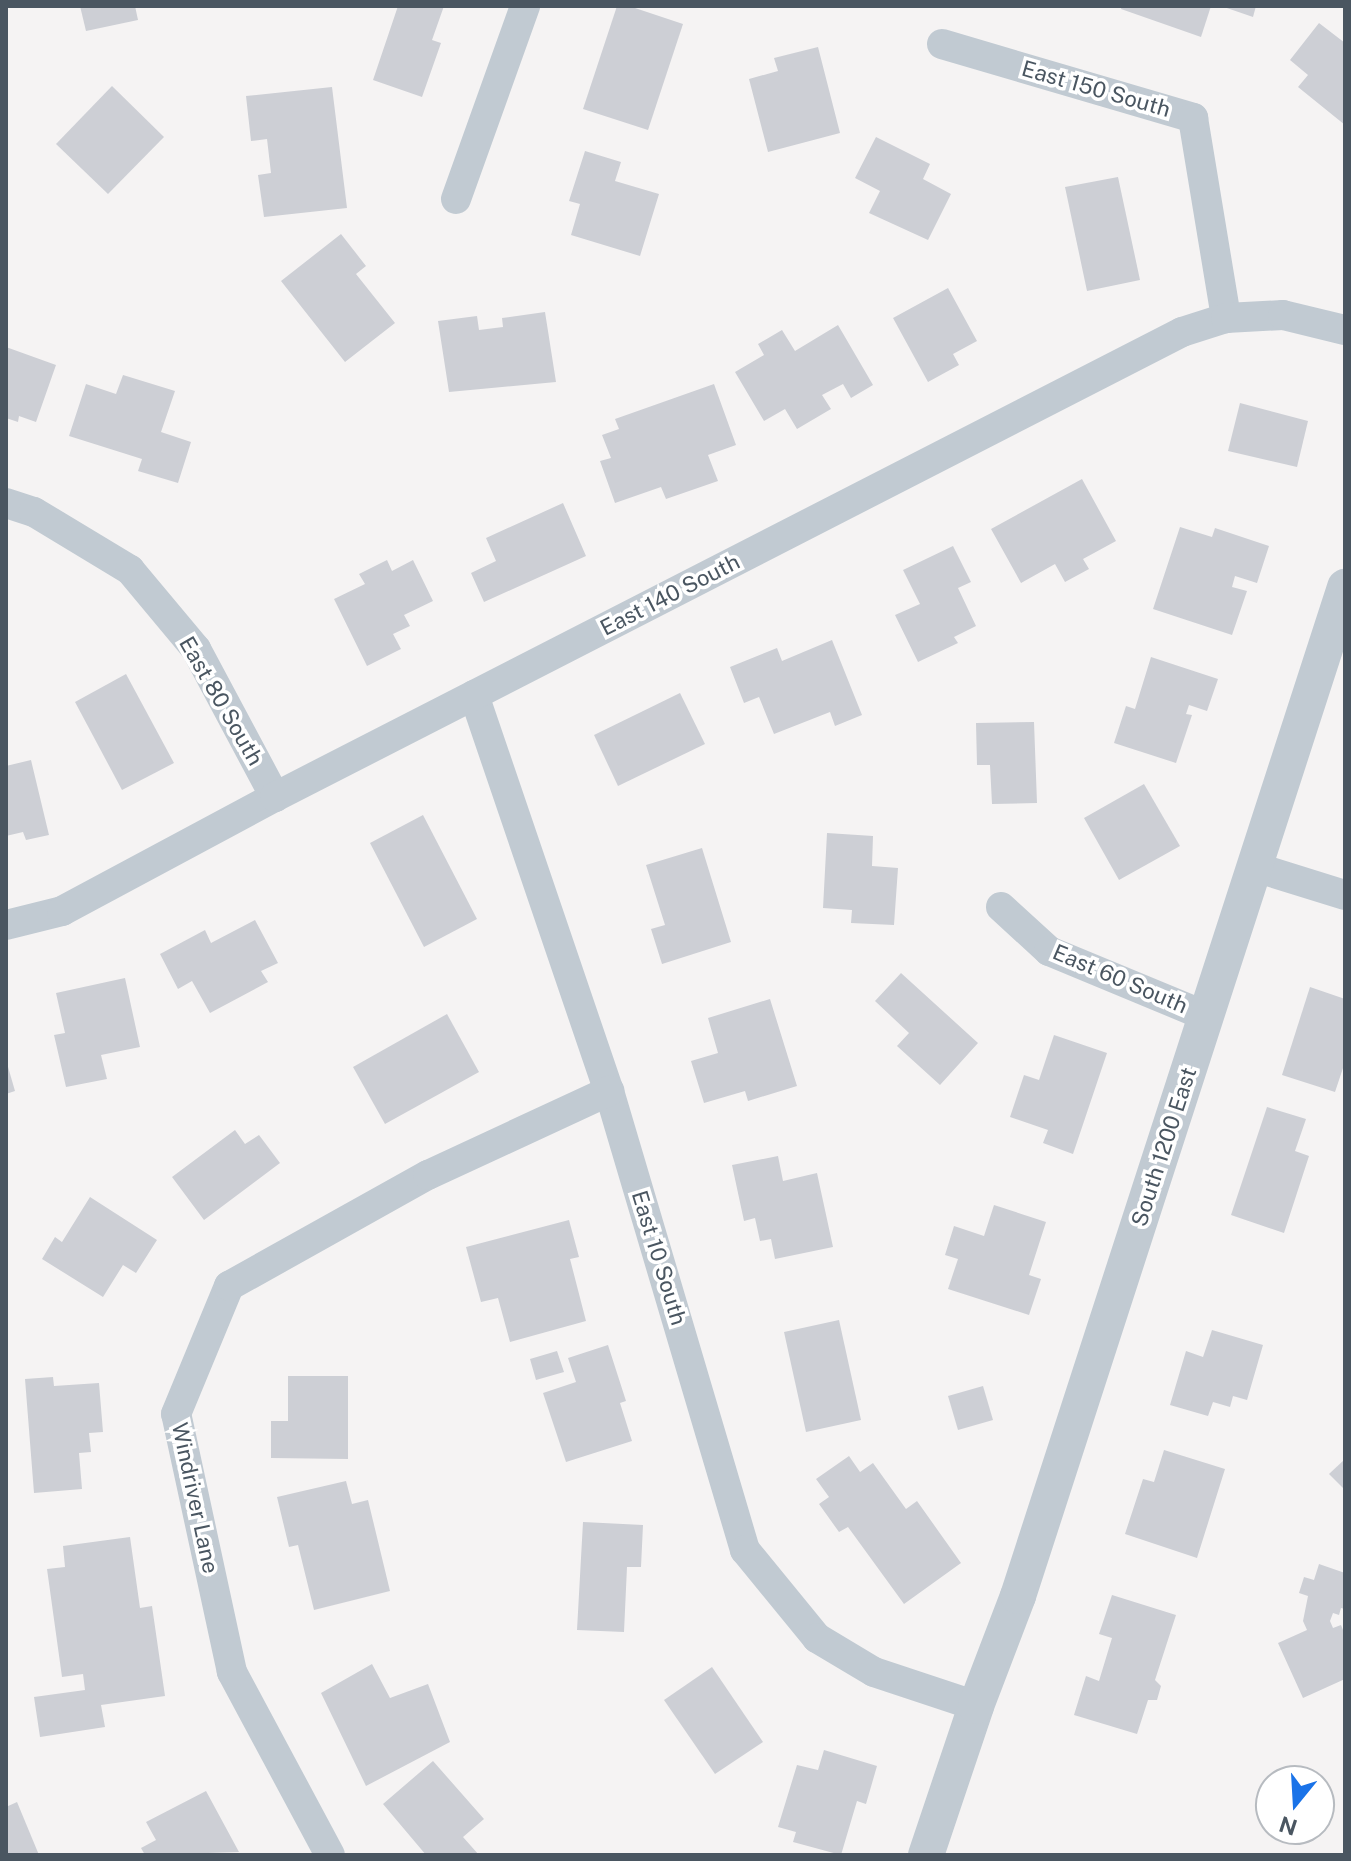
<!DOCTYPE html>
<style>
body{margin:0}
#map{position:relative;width:1351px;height:1861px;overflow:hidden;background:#f5f3f3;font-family:"Public Sans",sans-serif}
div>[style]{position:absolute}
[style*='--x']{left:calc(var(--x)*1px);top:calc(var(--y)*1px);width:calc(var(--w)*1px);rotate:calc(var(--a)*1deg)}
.building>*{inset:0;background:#cdcfd5}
.minor>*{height:30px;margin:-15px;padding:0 15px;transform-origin:15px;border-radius:15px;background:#c1cad2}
.tertiary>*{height:36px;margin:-18px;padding:0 18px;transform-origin:18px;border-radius:18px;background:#c1cad2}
span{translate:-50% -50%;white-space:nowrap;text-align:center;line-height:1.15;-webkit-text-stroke:7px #fff;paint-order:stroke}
.street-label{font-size:22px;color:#4a5661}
.frame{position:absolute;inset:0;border:8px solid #4a5661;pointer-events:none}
.north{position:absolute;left:1255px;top:1765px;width:80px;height:80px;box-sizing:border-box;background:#fff;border:2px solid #b7bbc0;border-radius:50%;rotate:198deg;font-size:22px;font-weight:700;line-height:32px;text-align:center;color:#4a5661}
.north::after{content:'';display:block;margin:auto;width:28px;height:36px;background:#1a73e8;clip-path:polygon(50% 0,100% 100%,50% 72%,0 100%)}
</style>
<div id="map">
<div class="building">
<i style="clip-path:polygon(80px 6px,135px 6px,138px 20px,86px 31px)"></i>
<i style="clip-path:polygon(398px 6px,444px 6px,432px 40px,441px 43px,422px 97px,373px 80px)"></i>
<i style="clip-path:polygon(617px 6px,629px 6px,683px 24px,648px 130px,583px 109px)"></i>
<i style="clip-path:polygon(1122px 6px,1211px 6px,1201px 37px,1121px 9px)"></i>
<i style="clip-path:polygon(1221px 6px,1256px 6px,1253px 17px)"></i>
<i style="clip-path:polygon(1319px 23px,1345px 43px,1345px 125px,1298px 87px,1308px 75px,1290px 60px)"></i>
<i style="clip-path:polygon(818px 47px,840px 133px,768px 152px,749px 79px,778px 71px,774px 58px)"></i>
<i style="clip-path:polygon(112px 86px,164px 137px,108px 194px,56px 144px)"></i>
<i style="clip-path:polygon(332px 87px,347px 208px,264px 217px,258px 175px,271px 173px,267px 139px,251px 141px,246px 96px)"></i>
<i style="clip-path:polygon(876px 137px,930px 164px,923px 179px,951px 194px,928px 240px,869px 213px,880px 191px,855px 178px)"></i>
<i style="clip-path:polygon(585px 151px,621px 162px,615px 181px,659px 194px,640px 256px,571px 235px,580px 204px,569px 201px)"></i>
<i style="clip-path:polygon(1118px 177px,1140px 280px,1087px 291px,1065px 187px)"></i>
<i style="clip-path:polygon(341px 234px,366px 266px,356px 274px,395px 323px,345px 362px,281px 281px)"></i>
<i style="clip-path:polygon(948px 288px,977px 341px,953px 354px,959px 365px,928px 382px,893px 318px)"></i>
<i style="clip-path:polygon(545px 312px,556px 382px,449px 392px,438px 321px,477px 316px,479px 330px,503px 327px,502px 318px)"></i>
<i style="clip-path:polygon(838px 325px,873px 385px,851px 398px,843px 384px,822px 395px,831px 409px,797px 429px,785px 409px,764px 421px,735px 372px,764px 355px,758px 344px,782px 330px,795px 351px)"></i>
<i style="clip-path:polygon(6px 347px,56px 365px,36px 422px,19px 416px,18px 422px,6px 418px)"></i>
<i style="clip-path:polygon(123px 375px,175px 391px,161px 432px,191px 442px,178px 483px,138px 471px,142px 459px,69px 436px,86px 384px,116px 394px)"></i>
<i style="clip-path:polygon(714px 384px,736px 445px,708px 455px,718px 481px,666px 499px,661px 487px,615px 503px,600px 461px,611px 458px,602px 435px,619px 429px,615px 419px)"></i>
<i style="clip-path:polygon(1240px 403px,1308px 421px,1297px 467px,1228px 451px)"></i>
<i style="clip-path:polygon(1082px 479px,1116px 541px,1083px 559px,1089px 569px,1065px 582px,1055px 564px,1021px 583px,991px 529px)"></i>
<i style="clip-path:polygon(563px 503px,586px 556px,484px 602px,471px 573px,496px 561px,486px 538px)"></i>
<i style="clip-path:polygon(1180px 527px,1212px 537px,1215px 528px,1269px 546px,1257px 583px,1235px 576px,1232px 587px,1247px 591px,1232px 635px,1153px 609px)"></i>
<i style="clip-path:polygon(953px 546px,971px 582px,958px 588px,976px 626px,954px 637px,958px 643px,918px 662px,895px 615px,920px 604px,903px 570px)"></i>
<i style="clip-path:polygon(387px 560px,392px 571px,413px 560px,433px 601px,404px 615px,410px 626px,393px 634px,401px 649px,367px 666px,334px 599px,365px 584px,359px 574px)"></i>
<i style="clip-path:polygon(832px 640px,862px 715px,835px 726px,830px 712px,774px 734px,759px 697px,744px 703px,730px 667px,777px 648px,782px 661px)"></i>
<i style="clip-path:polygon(1151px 657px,1218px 679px,1207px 711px,1189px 705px,1186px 714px,1192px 715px,1176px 763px,1114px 743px,1126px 706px,1135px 709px)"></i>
<i style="clip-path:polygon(126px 674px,174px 763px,122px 790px,75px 702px)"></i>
<i style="clip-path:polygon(680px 693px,705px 744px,618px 786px,594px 735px)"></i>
<i style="clip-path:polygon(1034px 722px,1037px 803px,992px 804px,990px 765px,977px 765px,976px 723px)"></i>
<i style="clip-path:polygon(31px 760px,49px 835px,26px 840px,23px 832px,6px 836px,6px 766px)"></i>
<i style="clip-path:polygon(1144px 784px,1180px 846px,1119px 880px,1084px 818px)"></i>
<i style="clip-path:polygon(423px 815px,477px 919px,424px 947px,370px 843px)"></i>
<i style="clip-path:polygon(827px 833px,873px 836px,872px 866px,898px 868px,894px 925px,851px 923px,852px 910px,823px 908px)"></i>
<i style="clip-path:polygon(702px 848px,731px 942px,662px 964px,651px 929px,665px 925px,646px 865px)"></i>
<i style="clip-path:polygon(255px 920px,278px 963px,261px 971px,268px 982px,210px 1013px,192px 981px,178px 989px,160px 954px,205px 930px,211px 943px)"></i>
<i style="clip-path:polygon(901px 973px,978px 1043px,940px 1085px,897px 1046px,909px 1033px,875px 1001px)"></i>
<i style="clip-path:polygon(125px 978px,140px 1047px,101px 1055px,107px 1079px,66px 1087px,54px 1035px,65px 1033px,56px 993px)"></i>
<i style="clip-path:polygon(1310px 987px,1345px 999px,1345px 1062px,1335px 1092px,1282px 1075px)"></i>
<i style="clip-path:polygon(770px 999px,797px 1086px,748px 1101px,745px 1091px,704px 1103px,691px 1061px,718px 1053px,708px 1018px)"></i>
<i style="clip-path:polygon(447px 1014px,479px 1072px,385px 1124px,353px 1067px)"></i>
<i style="clip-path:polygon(1054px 1035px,1107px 1053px,1073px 1154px,1043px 1143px,1048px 1130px,1010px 1117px,1024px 1075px,1039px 1080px)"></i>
<i style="clip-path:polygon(6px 1060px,15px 1091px,6px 1094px)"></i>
<i style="clip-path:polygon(1267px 1107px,1306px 1119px,1295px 1151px,1309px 1156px,1284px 1233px,1231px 1215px)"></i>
<i style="clip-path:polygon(235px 1130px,245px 1144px,259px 1135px,280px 1163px,204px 1220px,172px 1177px)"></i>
<i style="clip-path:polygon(778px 1156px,783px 1181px,817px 1173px,833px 1247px,775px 1259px,771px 1239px,760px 1241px,755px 1218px,744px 1221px,732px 1165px)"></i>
<i style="clip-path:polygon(90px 1197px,157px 1240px,136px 1273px,123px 1265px,103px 1297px,42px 1259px,55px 1237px,62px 1242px)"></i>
<i style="clip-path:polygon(994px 1205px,1046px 1222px,1029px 1275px,1041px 1279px,1029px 1315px,948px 1289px,958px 1259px,945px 1255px,954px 1226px,984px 1236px)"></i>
<i style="clip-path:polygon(569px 1220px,579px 1257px,570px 1259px,586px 1321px,510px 1342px,498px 1298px,481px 1302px,466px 1247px)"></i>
<i style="clip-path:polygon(839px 1320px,861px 1420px,806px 1432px,784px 1332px)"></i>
<i style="clip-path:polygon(1212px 1330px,1263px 1345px,1247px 1400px,1233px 1396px,1230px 1407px,1213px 1402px,1208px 1416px,1170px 1405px,1186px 1351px,1203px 1357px)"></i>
<i style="clip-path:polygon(608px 1345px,626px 1401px,620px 1403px,632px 1441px,566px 1462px,543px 1393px,576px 1382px,568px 1358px)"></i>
<i style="clip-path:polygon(557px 1351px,564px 1372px,536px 1380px,530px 1359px)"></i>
<i style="clip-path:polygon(288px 1376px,348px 1376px,348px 1459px,271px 1458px,271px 1421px,288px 1421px)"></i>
<i style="clip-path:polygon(53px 1377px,54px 1386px,99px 1383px,103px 1432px,89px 1433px,91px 1452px,79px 1453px,82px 1489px,34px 1493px,25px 1379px)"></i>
<i style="clip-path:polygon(983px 1386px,993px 1420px,958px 1430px,948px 1396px)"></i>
<i style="clip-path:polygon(1164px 1450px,1225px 1469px,1197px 1558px,1125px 1534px,1143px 1479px,1154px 1482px)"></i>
<i style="clip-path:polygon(849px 1456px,860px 1472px,873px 1463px,906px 1509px,917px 1501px,961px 1563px,904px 1604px,848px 1527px,839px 1532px,819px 1504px,829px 1497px,816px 1479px)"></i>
<i style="clip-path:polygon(1345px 1459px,1345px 1490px,1329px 1474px)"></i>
<i style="clip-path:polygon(346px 1481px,352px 1504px,368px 1500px,390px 1591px,314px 1610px,298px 1545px,289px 1547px,277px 1497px)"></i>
<i style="clip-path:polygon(583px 1522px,643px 1525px,641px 1567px,627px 1567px,624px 1632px,577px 1630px)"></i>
<i style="clip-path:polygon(130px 1537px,140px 1608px,152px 1606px,165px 1696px,101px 1705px,105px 1727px,40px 1737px,34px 1697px,85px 1690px,83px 1674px,62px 1677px,47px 1569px,65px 1567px,63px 1546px)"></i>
<i style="clip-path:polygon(1319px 1564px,1345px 1573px,1345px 1609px,1341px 1608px,1339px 1615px,1333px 1613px,1330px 1621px,1333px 1628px,1341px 1625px,1345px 1635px,1345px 1679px,1303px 1698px,1278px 1643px,1307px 1630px,1303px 1621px,1308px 1596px,1299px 1593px,1304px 1577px,1314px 1580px)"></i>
<i style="clip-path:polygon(1112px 1595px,1176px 1615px,1155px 1680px,1161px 1686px,1157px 1700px,1148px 1700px,1137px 1734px,1074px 1715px,1086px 1676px,1099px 1681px,1112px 1638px,1099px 1634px)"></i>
<i style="clip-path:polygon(372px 1664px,390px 1698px,428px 1684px,450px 1742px,366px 1786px,321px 1693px)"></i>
<i style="clip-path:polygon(712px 1667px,763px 1742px,715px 1774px,664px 1700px)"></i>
<i style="clip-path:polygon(824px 1750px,877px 1766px,866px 1804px,857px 1801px,841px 1855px,793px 1842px,796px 1832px,778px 1827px,797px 1765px,818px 1770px)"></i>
<i style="clip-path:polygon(433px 1761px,484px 1819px,463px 1837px,479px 1855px,426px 1855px,383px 1804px)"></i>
<i style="clip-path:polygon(206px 1791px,239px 1852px,145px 1855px,141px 1848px,156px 1840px,146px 1822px)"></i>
<i style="clip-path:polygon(17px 1802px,39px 1855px,6px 1855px,6px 1807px)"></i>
</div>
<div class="minor">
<i style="--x:942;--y:44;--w:262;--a:16.4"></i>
<i style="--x:1193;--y:118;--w:203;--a:80.6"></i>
<i style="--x:456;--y:199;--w:205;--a:-70.3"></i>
<i style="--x:6;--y:503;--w:29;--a:18"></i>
<i style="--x:34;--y:512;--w:112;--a:31.1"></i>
<i style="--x:130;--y:570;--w:103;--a:50.1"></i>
<i style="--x:196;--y:649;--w:168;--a:61.9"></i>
<i style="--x:474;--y:695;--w:418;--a:71.2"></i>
<i style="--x:609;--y:1091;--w:479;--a:73.5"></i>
<i style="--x:745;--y:1550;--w:114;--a:50.7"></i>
<i style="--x:817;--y:1638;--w:66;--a:30.8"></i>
<i style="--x:874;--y:1672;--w:108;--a:18.4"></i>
<i style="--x:1255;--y:867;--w:94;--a:17.3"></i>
<i style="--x:1001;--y:907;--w:65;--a:42.5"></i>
<i style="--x:1049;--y:951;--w:170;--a:22.5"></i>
<i style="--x:6;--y:925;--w:58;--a:-14"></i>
<i style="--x:62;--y:911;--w:242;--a:-28.2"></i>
<i style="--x:275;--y:797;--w:1019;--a:-27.14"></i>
<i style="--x:1182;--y:332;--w:46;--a:-17.7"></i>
<i style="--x:1226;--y:318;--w:57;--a:-3"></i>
<i style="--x:1283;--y:315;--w:64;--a:13.6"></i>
<i style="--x:330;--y:1855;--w:208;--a:-118.2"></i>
<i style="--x:232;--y:1672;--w:264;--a:-102.2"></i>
<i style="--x:176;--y:1414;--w:139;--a:-67.5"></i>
<i style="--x:229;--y:1286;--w:228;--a:-29.2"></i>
<i style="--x:428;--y:1175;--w:200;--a:-24.9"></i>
</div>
<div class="tertiary">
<i style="--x:926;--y:1855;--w:157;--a:-71.4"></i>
<i style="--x:976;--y:1706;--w:118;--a:-69.1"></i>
<i style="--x:1018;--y:1596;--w:1061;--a:-72.04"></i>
</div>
<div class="street-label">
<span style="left:1096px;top:89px;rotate:16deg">East 150 South</span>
<span style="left:670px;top:595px;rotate:-27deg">East 140 South</span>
<span style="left:221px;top:701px;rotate:60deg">East 80 South</span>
<span style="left:1120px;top:979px;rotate:23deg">East 60 South</span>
<span style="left:1164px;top:1147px;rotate:-72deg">South 1200 East</span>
<span style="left:659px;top:1258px;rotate:73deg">East 10 South</span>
<span style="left:195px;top:1498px;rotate:78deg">Windriver Lane</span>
</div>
<div class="frame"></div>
<div class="north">N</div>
</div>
